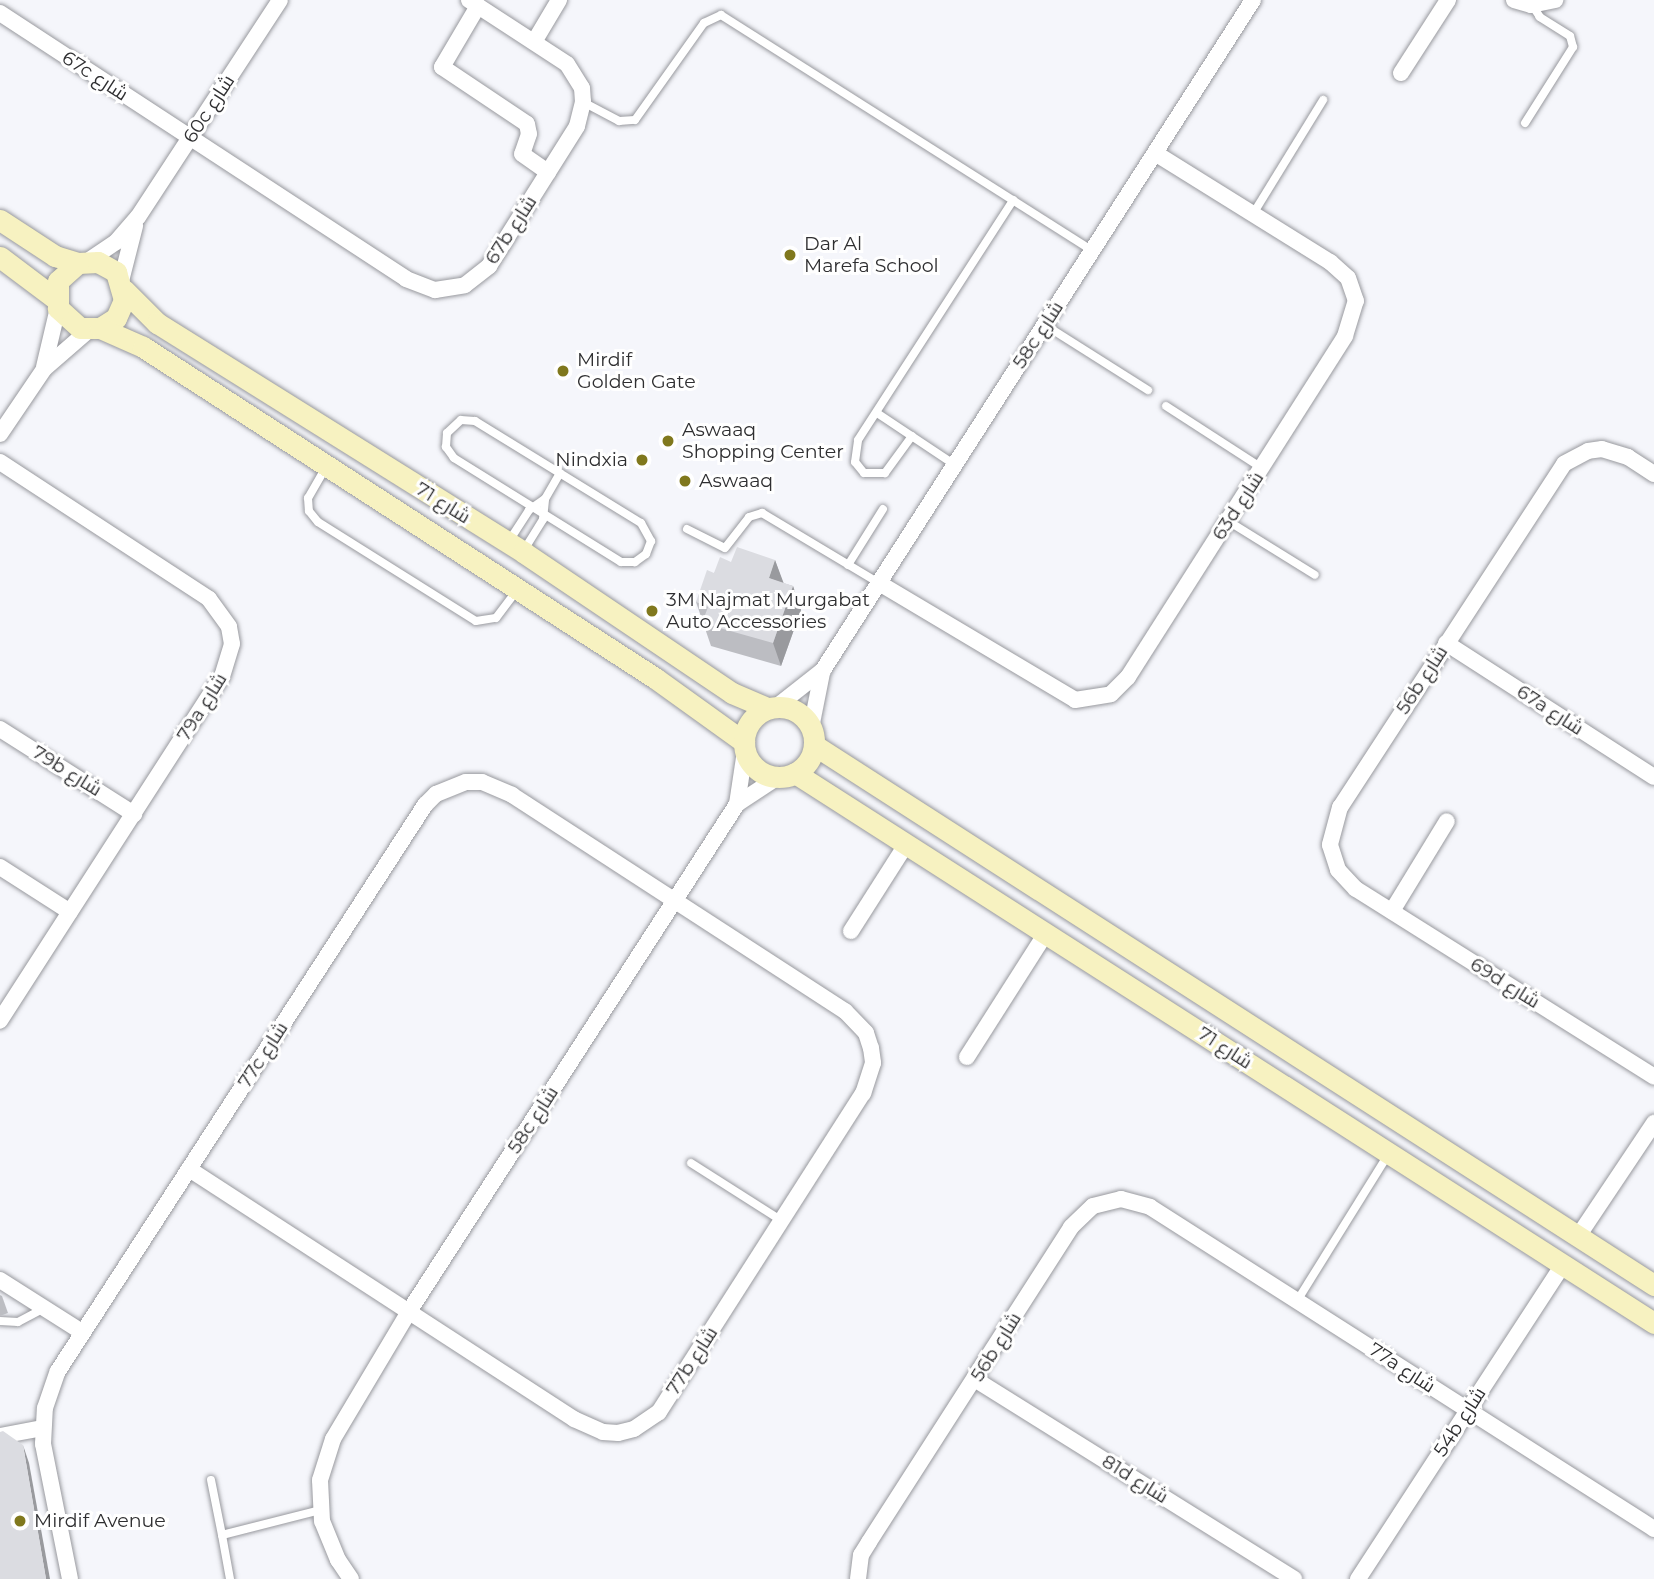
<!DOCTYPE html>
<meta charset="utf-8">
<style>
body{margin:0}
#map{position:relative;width:1654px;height:1579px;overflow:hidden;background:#f5f6fb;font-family:Montserrat,Cairo,sans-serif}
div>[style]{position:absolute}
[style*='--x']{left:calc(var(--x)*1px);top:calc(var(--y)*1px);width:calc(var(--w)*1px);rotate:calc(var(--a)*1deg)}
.roads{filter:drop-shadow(0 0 2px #98999e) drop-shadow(0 0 2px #98999e)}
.lane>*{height:8px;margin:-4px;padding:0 4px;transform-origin:4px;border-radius:4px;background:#fff}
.street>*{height:16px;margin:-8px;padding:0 8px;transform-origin:8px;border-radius:8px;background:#fff}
.secondary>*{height:21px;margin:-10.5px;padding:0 10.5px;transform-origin:10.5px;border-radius:10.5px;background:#f7f2c1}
.secondary>.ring{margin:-10.5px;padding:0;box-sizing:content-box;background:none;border:21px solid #f7f2c1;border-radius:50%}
.wall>*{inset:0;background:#bcbdc2}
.shaded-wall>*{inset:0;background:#999a9e}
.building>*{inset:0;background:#dbdce1}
.dots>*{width:19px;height:19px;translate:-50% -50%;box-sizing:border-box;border:4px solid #fff;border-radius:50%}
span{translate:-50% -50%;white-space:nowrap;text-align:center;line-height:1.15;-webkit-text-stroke:6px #fff;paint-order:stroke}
.street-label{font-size:19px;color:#2f2f31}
.poi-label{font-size:19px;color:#2f2f31}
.left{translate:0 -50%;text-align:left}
.right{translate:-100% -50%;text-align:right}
</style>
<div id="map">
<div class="roads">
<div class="lane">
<i style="--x:583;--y:102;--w:41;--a:27.8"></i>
<i style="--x:619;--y:121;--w:16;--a:-4"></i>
<i style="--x:635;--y:120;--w:119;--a:-54.6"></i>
<i style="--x:704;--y:23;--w:19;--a:-25"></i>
<i style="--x:721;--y:15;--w:439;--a:32.4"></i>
<i style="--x:1525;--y:123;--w:90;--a:-57.7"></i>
<i style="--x:1573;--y:47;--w:11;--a:-105"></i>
<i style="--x:1570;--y:36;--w:36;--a:-148"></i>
<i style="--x:1540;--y:17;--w:14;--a:-124"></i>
<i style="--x:1253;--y:214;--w:134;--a:-58.4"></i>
<i style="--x:1045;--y:325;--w:122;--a:32.3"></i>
<i style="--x:1166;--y:406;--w:114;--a:32.9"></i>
<i style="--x:877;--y:413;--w:94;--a:33.7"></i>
<i style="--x:461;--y:420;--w:14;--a:4"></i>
<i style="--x:475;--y:421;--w:195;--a:31.6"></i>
<i style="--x:641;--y:523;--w:21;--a:61"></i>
<i style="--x:651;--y:541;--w:14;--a:111"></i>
<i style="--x:646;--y:554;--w:14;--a:144"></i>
<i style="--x:635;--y:562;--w:14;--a:180"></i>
<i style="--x:621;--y:562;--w:197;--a:-148.1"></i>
<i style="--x:454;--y:458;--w:14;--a:-126"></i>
<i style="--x:446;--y:447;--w:14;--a:-86"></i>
<i style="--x:447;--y:433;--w:19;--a:-43"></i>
<i style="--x:912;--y:436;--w:46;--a:126.1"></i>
<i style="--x:885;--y:473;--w:21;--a:180"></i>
<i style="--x:864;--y:473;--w:14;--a:-129"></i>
<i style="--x:855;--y:462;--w:22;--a:-82"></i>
<i style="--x:858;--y:440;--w:286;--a:-57.1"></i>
<i style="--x:326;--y:467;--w:36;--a:120"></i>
<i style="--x:308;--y:498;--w:13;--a:86"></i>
<i style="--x:309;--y:511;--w:14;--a:51"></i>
<i style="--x:318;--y:522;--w:186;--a:32.1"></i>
<i style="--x:476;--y:621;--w:20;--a:-9"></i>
<i style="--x:496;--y:618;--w:34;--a:-53"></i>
<i style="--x:1228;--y:521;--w:102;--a:31.8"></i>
<i style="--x:687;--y:529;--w:42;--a:26.6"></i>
<i style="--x:725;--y:548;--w:39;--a:-52"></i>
<i style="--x:749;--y:517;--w:14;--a:-17"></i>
<i style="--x:762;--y:513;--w:136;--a:30.9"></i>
<i style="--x:509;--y:541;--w:37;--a:-57"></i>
<i style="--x:529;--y:510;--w:19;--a:-35"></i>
<i style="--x:545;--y:499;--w:30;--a:-60"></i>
<i style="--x:524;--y:550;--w:36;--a:-58"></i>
<i style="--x:543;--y:519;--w:20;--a:-84"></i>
<i style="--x:848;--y:565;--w:66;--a:-58"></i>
<i style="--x:691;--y:1163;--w:108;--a:32.5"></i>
<i style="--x:1297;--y:1301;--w:172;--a:-58.1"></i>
<i style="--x:0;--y:1321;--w:18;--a:3"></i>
<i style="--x:18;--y:1322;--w:30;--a:-28"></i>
<i style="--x:211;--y:1480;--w:56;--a:78.7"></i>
<i style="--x:222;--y:1535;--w:102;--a:-14.2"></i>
<i style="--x:222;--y:1535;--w:45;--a:79.7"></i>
</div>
<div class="street">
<i style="--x:1514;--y:0;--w:18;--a:16"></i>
<i style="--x:1531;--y:5;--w:25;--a:-12"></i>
<i style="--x:478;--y:6;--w:71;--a:120.5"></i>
<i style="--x:442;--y:67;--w:102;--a:33.8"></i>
<i style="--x:527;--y:124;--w:10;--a:79"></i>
<i style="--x:529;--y:134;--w:21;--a:109"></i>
<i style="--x:522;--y:154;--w:32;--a:35"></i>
<i style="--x:0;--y:13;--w:485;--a:33.2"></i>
<i style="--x:406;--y:279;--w:31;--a:21"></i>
<i style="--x:435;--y:290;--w:30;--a:-9"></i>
<i style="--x:465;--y:285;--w:31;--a:-38"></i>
<i style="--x:489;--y:266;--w:165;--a:-57.8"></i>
<i style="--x:577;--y:126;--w:25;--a:-76"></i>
<i style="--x:583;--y:102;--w:14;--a:-94"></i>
<i style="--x:582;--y:88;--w:28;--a:-122"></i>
<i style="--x:567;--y:64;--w:117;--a:-146.9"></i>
<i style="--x:534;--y:42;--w:49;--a:-59.2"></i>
<i style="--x:1401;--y:73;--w:87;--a:-57.2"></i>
<i style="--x:88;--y:261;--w:34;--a:-34"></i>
<i style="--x:116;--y:242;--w:33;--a:-49"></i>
<i style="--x:138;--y:217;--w:259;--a:-56.8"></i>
<i style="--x:121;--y:281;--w:57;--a:-75.7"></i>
<i style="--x:44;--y:367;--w:61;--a:-76.7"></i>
<i style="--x:0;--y:434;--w:78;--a:-55.9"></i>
<i style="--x:44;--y:369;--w:61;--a:-41"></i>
<i style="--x:0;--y:462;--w:250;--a:33.2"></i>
<i style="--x:209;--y:599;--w:34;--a:54"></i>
<i style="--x:229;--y:627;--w:17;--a:80"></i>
<i style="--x:232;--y:644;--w:34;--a:107"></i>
<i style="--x:222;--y:676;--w:410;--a:122.8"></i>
<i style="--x:1654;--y:474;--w:31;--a:-147"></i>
<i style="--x:1628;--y:457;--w:27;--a:-163"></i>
<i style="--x:1602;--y:449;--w:14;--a:172"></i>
<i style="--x:1588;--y:451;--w:27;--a:152"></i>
<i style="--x:1564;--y:464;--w:410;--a:123.1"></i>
<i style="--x:1340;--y:807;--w:39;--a:105"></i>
<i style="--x:1330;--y:845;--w:26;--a:72"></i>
<i style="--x:1338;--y:870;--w:26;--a:47"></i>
<i style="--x:1356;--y:889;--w:352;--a:32.2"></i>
<i style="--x:879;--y:583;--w:228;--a:30.8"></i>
<i style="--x:1075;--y:700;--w:36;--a:-9"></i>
<i style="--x:1111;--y:694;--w:24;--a:-45"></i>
<i style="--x:1128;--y:677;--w:404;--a:-57.5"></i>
<i style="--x:1345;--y:336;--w:37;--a:-73"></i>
<i style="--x:1356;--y:301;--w:24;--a:-109"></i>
<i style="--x:1348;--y:278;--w:24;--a:-138"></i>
<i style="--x:1330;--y:262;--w:206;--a:-148.1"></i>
<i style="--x:1446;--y:643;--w:247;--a:32.8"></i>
<i style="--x:776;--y:707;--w:60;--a:-38.2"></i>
<i style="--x:823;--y:670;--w:796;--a:-57.31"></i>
<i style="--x:811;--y:728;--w:56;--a:-78.7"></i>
<i style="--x:0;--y:729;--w:159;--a:32.4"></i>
<i style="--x:737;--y:804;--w:54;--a:-81.4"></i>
<i style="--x:0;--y:867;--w:83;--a:32.7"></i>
<i style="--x:1392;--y:911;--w:105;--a:-58.6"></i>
<i style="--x:851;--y:931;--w:104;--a:-57.5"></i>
<i style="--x:967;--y:1057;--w:147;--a:-57.5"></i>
<i style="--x:1579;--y:1235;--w:135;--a:-56.2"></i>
<i style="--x:0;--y:1280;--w:97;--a:32.4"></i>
<i style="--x:976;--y:1380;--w:375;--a:32"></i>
<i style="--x:0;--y:1436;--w:44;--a:-10.5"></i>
<i style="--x:70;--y:1579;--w:138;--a:-101.3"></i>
<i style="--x:43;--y:1444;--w:36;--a:-87"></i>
<i style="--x:45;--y:1408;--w:39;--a:-71"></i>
<i style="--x:58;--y:1371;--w:675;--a:-57.04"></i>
<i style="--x:425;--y:805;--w:16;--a:-45"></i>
<i style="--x:436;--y:794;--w:32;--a:-22"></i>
<i style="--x:466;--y:782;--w:16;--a:0"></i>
<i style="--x:482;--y:782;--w:33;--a:23"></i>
<i style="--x:512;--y:795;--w:397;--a:33"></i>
<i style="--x:845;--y:1011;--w:30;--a:46"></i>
<i style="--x:866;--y:1033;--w:16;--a:72"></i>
<i style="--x:871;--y:1048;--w:15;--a:82"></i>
<i style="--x:873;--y:1063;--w:32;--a:108"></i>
<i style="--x:863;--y:1093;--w:379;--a:122.6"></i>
<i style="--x:659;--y:1412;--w:30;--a:146"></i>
<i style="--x:634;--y:1429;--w:16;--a:166"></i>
<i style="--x:618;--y:1433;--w:15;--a:-176"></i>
<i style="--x:603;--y:1432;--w:32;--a:-156"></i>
<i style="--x:574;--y:1419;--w:459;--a:-147"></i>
<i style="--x:351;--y:1579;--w:23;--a:-124"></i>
<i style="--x:338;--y:1560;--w:42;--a:-112.3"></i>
<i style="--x:322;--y:1521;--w:41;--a:-92.8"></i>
<i style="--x:320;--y:1480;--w:43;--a:-72.4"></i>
<i style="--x:333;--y:1439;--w:147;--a:-59.2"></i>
<i style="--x:408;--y:1313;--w:606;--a:-57.12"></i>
<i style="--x:737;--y:804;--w:49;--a:-33.4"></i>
<i style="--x:858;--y:1579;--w:24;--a:-83"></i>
<i style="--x:861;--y:1555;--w:15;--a:-58"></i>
<i style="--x:869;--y:1542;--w:374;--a:-57.3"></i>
<i style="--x:1071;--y:1227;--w:30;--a:-44"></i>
<i style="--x:1093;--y:1206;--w:29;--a:-14"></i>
<i style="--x:1121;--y:1199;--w:30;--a:15"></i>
<i style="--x:1150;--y:1207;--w:598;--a:32.57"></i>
<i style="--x:1358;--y:1579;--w:376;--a:-56.9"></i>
</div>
<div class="secondary">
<i style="--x:0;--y:220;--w:66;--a:33.2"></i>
<i style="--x:55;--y:256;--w:24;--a:17"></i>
<i style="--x:78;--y:263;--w:20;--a:-3"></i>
<i style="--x:98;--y:262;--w:21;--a:29"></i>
<i style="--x:116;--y:272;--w:29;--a:74"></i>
<i style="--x:124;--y:300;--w:20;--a:114"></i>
<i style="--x:116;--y:318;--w:19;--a:148"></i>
<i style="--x:100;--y:328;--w:20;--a:180"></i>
<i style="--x:80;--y:328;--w:30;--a:-138"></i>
<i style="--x:58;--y:308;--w:27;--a:-90"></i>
<i style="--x:58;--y:281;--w:27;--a:-42"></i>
<i style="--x:0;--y:257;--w:70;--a:36.9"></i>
<i style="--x:124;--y:290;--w:47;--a:45"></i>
<i style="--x:157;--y:323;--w:432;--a:32"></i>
<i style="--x:523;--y:552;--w:252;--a:34"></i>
<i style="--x:732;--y:693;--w:38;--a:23"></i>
<i style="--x:100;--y:328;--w:47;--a:23.8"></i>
<i style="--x:143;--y:347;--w:610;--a:32.88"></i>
<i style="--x:655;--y:678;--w:110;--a:35.7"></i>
<i class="ring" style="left:744px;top:707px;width:49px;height:49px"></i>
<i style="--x:814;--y:745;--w:999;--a:32.74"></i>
<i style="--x:795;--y:773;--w:1020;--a:32.63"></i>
</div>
</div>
<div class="wall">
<i style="clip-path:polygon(775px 560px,783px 583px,793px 586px,801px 610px,781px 666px,711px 646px,696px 602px,714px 573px,731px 562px)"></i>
<i style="clip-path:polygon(0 1295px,2px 1296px,8px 1313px,0 1316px)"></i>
</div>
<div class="shaded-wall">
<i style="clip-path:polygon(775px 560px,784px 584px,769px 578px)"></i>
<i style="clip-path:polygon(793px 586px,801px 610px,781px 666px,773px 643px)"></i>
<i style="clip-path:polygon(23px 1445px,29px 1463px,50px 1579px,46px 1579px)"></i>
</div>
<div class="building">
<i style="clip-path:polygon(737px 547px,775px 560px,769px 578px,793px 586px,773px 643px,702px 623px,708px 607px,696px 602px,707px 570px,714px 573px,720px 557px,731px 562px)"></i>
<i style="clip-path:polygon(3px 1431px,23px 1445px,46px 1579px,0 1579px,0 1432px)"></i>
</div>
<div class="dots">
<i style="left:790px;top:255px;background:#80781d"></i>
<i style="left:563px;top:371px;background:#80781d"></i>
<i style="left:668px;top:441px;background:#80781d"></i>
<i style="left:642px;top:460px;background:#80781d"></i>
<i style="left:685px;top:481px;background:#80781d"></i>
<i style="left:652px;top:611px;background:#80781d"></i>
<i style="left:20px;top:1521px;background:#80781d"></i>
</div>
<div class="street-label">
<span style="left:95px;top:76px;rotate:33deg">67c شارع</span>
<span style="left:209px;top:109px;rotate:-57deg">60c شارع</span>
<span style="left:511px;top:230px;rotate:-57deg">67b شارع</span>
<span style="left:1038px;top:335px;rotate:-57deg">58c شارع</span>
<span style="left:443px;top:503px;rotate:32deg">شارع 71</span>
<span style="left:1238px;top:506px;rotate:-57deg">63d شارع</span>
<span style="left:1422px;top:680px;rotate:-57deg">56b شارع</span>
<span style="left:202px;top:707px;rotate:-58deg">79a شارع</span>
<span style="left:1550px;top:710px;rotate:33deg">67a شارع</span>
<span style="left:67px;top:771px;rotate:32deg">79b شارع</span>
<span style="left:1505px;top:983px;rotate:32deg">69d شارع</span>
<span style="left:1225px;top:1048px;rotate:33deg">شارع 71</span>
<span style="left:263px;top:1055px;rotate:-57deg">77c شارع</span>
<span style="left:533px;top:1120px;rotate:-57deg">58c شارع</span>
<span style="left:996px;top:1347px;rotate:-58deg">56b شارع</span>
<span style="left:692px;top:1361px;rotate:-57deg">77b شارع</span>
<span style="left:1402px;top:1368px;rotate:33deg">77a شارع</span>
<span style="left:1460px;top:1422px;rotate:-57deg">54b شارع</span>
<span style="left:1135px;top:1479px;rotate:32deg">81d شارع</span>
</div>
<div class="poi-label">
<span class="left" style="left:804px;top:255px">Dar Al<br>Marefa School</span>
<span class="left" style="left:577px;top:371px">Mirdif<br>Golden Gate</span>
<span class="left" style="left:682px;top:441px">Aswaaq<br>Shopping Center</span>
<span class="right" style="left:628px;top:460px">Nindxia</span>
<span class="left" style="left:699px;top:481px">Aswaaq</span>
<span class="left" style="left:666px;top:611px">3M Najmat Murgabat<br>Auto Accessories</span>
<span class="left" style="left:34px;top:1521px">Mirdif Avenue</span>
</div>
</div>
